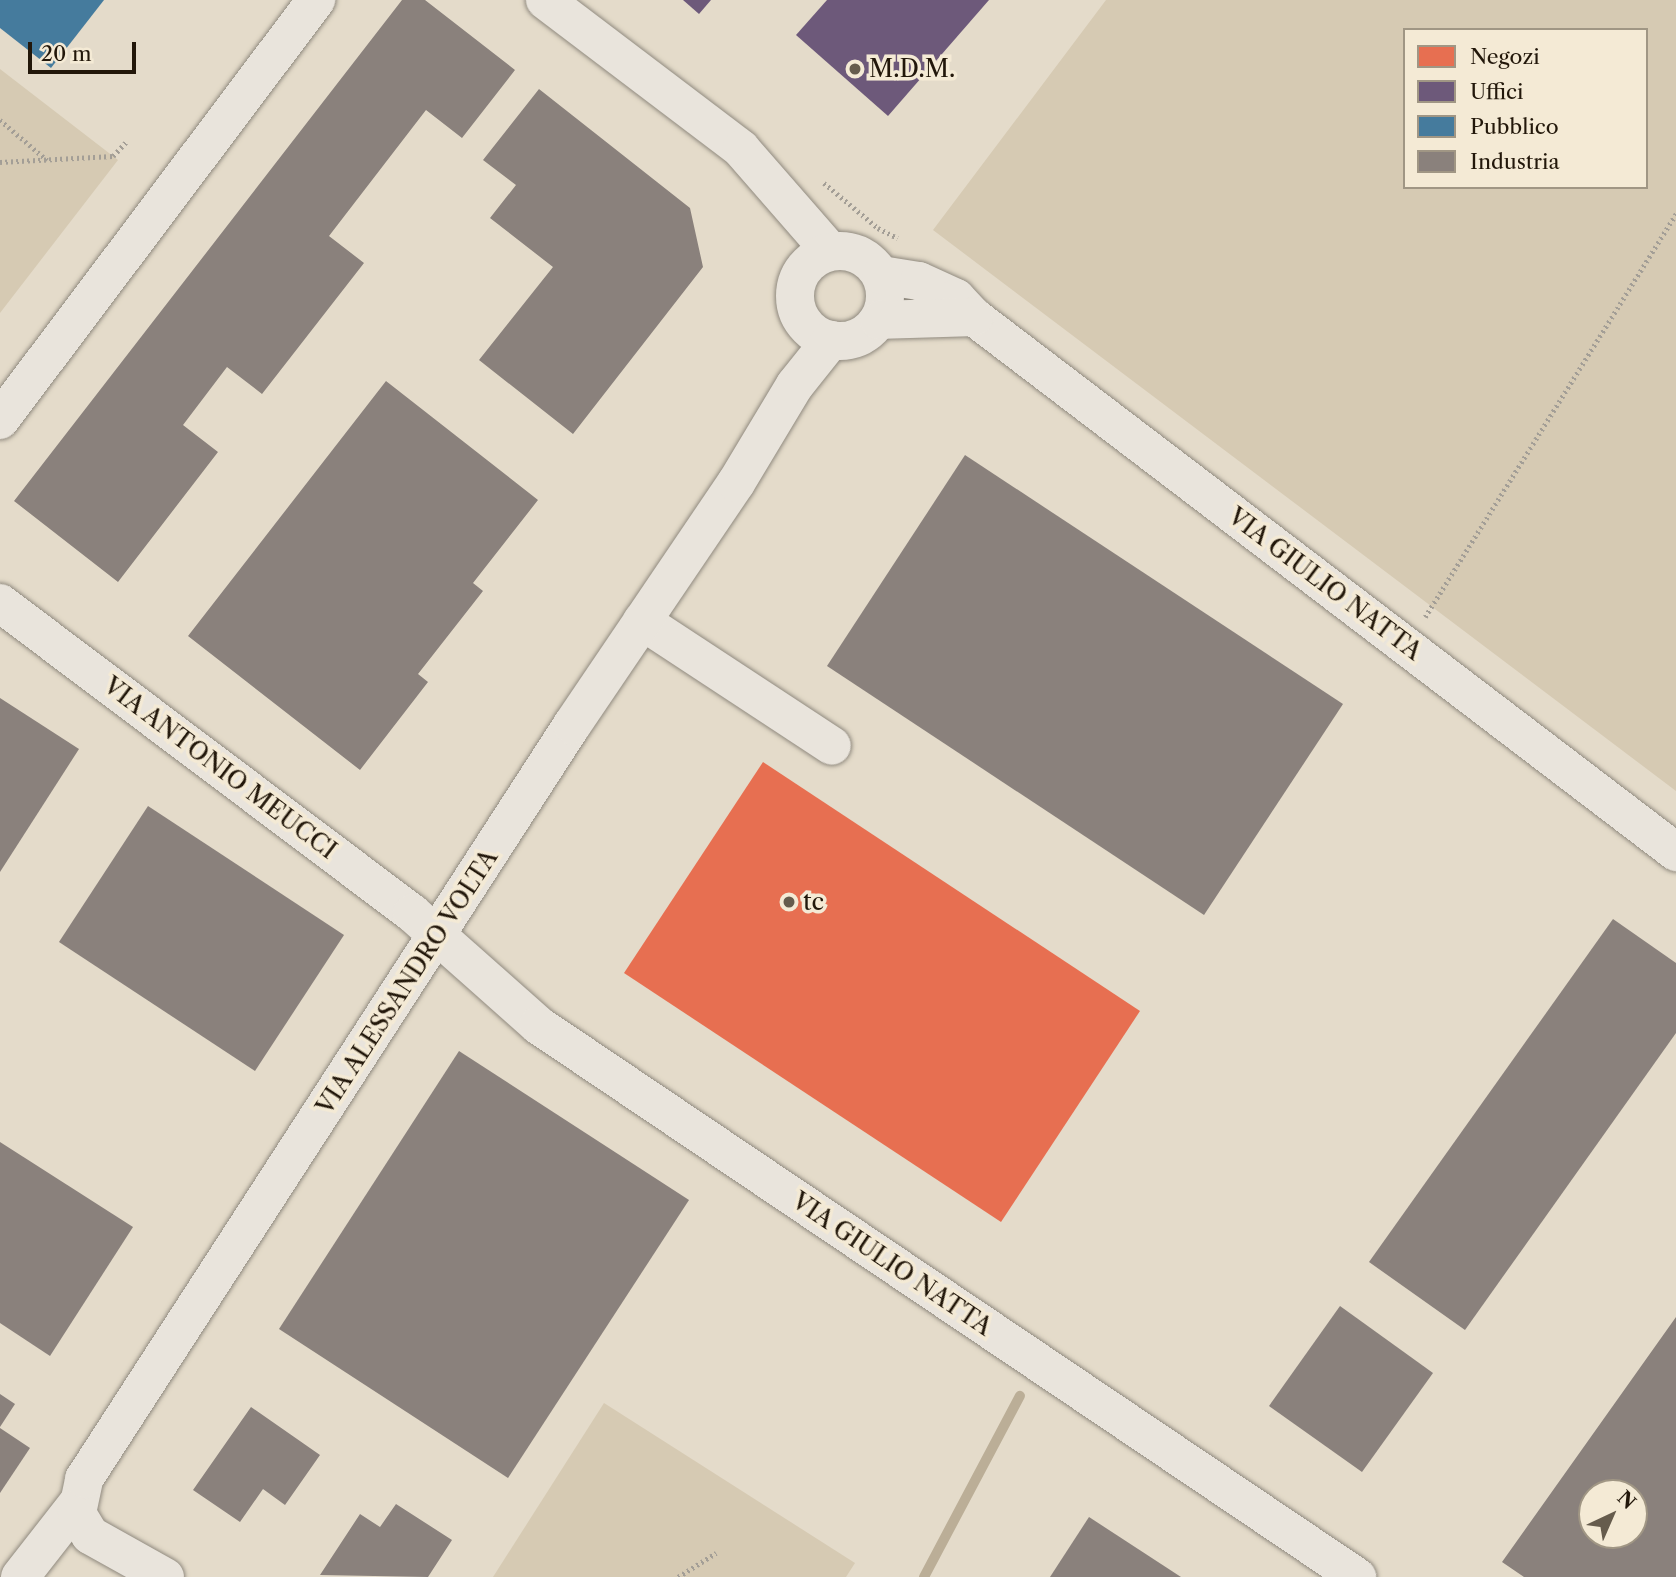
<!DOCTYPE html>
<style>
body{margin:0}
#map{position:relative;width:1676px;height:1577px;overflow:hidden;background:#e4dbca;font-family:"Libre Caslon Text",serif}
div>[style]{position:absolute}
[style*='--x']{left:calc(var(--x)*1px);top:calc(var(--y)*1px);width:calc(var(--w)*1px);rotate:calc(var(--a)*1deg)}
.green>*{inset:0;background:#d6cab3}
.shops>*{inset:0;background:#e76f51}
.offices>*{inset:0;background:#6d597a}
.public>*{inset:0;background:#457b9d}
.industry>*{inset:0;background:#8a817c}
.stream>*{height:10px;margin:-5px;padding:0 5px;transform-origin:5px;border-radius:5px;background:#bbae97}
.path>*{height:4.5px;margin-top:-2.25px;transform-origin:0;background:repeating-linear-gradient(90deg,#a39e96 0 2px,transparent 0 5.5px)}
.roads{filter:drop-shadow(0 0 2px #908a7f) drop-shadow(0 0 2px #908a7f)}
.minor>*{height:38px;margin:-19px;padding:0 19px;transform-origin:19px;border-radius:19px;background:#e9e4dc}
.minor>.ring{margin:-19px;padding:0;box-sizing:content-box;background:none;border:38px solid #e9e4dc;border-radius:50%}
.dots>*{width:19px;height:19px;translate:-50% -50%;box-sizing:border-box;border:4px solid #f4ead5;border-radius:50%}
span{translate:-50% -50%;white-space:nowrap;text-align:center;line-height:1.15;-webkit-text-stroke:7px #f4ead5;paint-order:stroke}
.poi-label{font-size:24px;color:#22170a}
.left{translate:0 -50%;text-align:left}
.street-label{font-size:24px;color:#22170a}
.legend{position:absolute;left:1403px;top:28px;width:245px;height:161px;box-sizing:border-box;background:#f4ead5;border:2px solid #a09684;margin:0;padding:9px 12px;list-style:none;font-size:21px;color:#22170a}
.legend li{display:flex;align-items:center;gap:14px;height:35px}
.legend b{width:35px;border:2px solid #a09684}
.north{position:absolute;left:1578px;top:1479px;width:70px;height:70px;box-sizing:border-box;background:#f4ead5;border:2px solid #a09684;border-radius:50%;rotate:44deg;font-size:19px;font-weight:700;line-height:28px;text-align:center;color:#22170a}
.north::after{content:'';display:block;margin:auto;width:24px;height:32px;background:#665c4d;clip-path:polygon(50% 0,100% 100%,50% 72%,0 100%)}
.scale{position:absolute;left:28px;top:42px;width:108px;height:32px;box-sizing:border-box;border:4px solid #22170a;border-top:0;padding-left:9px;font-size:21px;line-height:24px;white-space:nowrap;color:#22170a;-webkit-text-stroke:5px #f4ead5;paint-order:stroke}
</style>
<div id="map">
<div class="green">
<i style="clip-path:polygon(evenodd,1106px 0,1676px 0,1676px 791px,933px 230px,1106px 0,1405px 30px,1646px 30px,1646px 187px,1405px 187px,1405px 30px)"></i>
<i style="clip-path:polygon(0 69px,118px 160px,0 313px)"></i>
<i style="clip-path:polygon(604px 1403px,855px 1563px,846px 1577px,493px 1577px)"></i>
</div>
<div class="shops">
<i style="clip-path:polygon(763px 762px,1140px 1011px,1001px 1222px,624px 973px)"></i>
</div>
<div class="offices">
<i style="clip-path:polygon(683px 0,711px 0,699px 14px)"></i>
<i style="clip-path:polygon(827px 0,989px 0,888px 116px,796px 35px)"></i>
</div>
<div class="public">
<i style="clip-path:polygon(0 0,104px 0,51px 68px,0 28px)"></i>
</div>
<div class="industry">
<i style="clip-path:polygon(402px 0,425px 0,515px 70px,462px 138px,426px 110px,329px 236px,364px 263px,262px 394px,227px 367px,183px 425px,218px 452px,118px 582px,14px 501px)"></i>
<i style="clip-path:polygon(539px 89px,690px 208px,703px 267px,573px 434px,479px 360px,553px 267px,490px 218px,516px 185px,483px 160px)"></i>
<i style="clip-path:polygon(386px 381px,538px 500px,473px 583px,483px 591px,418px 674px,428px 682px,360px 770px,188px 636px)"></i>
<i style="clip-path:polygon(965px 455px,1343px 704px,1204px 915px,827px 666px)"></i>
<i style="clip-path:polygon(0 698px,79px 749px,0 872px)"></i>
<i style="clip-path:polygon(148px 806px,344px 935px,255px 1071px,59px 942px)"></i>
<i style="clip-path:polygon(1613px 919px,1676px 963px,1676px 1033px,1465px 1330px,1369px 1262px)"></i>
<i style="clip-path:polygon(459px 1051px,689px 1200px,508px 1478px,279px 1329px)"></i>
<i style="clip-path:polygon(0 1142px,133px 1227px,50px 1356px,0 1323px)"></i>
<i style="clip-path:polygon(1340px 1306px,1433px 1373px,1362px 1472px,1269px 1406px)"></i>
<i style="clip-path:polygon(evenodd,1676px 1317px,1676px 1577px,1524px 1577px,1502px 1562px,1676px 1317px,1592px 1493px,1634px 1493px,1634px 1535px,1592px 1535px,1592px 1493px)"></i>
<i style="clip-path:polygon(0 1394px,15px 1404px,0 1427px)"></i>
<i style="clip-path:polygon(251px 1407px,320px 1455px,285px 1505px,263px 1489px,240px 1522px,193px 1490px)"></i>
<i style="clip-path:polygon(0 1428px,30px 1448px,0 1493px)"></i>
<i style="clip-path:polygon(396px 1504px,452px 1540px,428px 1577px,320px 1575px,360px 1514px,380px 1527px)"></i>
<i style="clip-path:polygon(1089px 1517px,1181px 1577px,1050px 1577px)"></i>
</div>
<div class="stream">
<i style="--x:924;--y:1577;--w:205;--a:-62.1"></i>
</div>
<div class="path">
<i style="--x:0;--y:120;--w:62;--a:40.4"></i>
<i style="--x:0;--y:162;--w:113;--a:-3"></i>
<i style="--x:113;--y:156;--w:19;--a:-47"></i>
<i style="--x:824;--y:183;--w:70;--a:39.8"></i>
<i style="--x:878;--y:228;--w:22;--a:27"></i>
<i style="--x:1425;--y:617;--w:475;--a:-58.1"></i>
<i style="--x:678;--y:1577;--w:45;--a:-32.3"></i>
</div>
<div class="roads">
<div class="minor">
<i style="--x:545;--y:0;--w:246;--a:37.2"></i>
<i style="--x:741;--y:149;--w:135;--a:48.9"></i>
<i class="ring" style="left:795px;top:251px;width:52px;height:52px"></i>
<i style="--x:881;--y:275;--w:38;--a:9"></i>
<i style="--x:919;--y:281;--w:41;--a:24.7"></i>
<i style="--x:956;--y:298;--w:26;--a:47"></i>
<i style="--x:974;--y:317;--w:883;--a:37.31"></i>
<i style="--x:879;--y:320;--w:95;--a:-1.8"></i>
<i style="--x:0;--y:420;--w:526;--a:-53.04"></i>
<i style="--x:0;--y:603;--w:516;--a:36.96"></i>
<i style="--x:412;--y:913;--w:169;--a:41.6"></i>
<i style="--x:538;--y:1025;--w:988;--a:33.98"></i>
<i style="--x:642;--y:621;--w:227;--a:33.3"></i>
<i style="--x:20;--y:1577;--w:93;--a:-52"></i>
<i style="--x:165;--y:1577;--w:86;--a:-150.8"></i>
<i style="--x:90;--y:1535;--w:26;--a:-121"></i>
<i style="--x:77;--y:1513;--w:35;--a:-78"></i>
<i style="--x:84;--y:1479;--w:898;--a:-57.09"></i>
<i style="--x:572;--y:725;--w:292;--a:-55.9"></i>
<i style="--x:736;--y:483;--w:114;--a:-59"></i>
<i style="--x:795;--y:385;--w:58;--a:-51.3"></i>
</div>
</div>
<div class="dots">
<i style="left:855px;top:69px;background:#665c4d"></i>
<i style="left:789px;top:902px;background:#665c4d"></i>
</div>
<div class="poi-label">
<span class="left" style="left:869px;top:69px">M.D.M.</span>
<span class="left" style="left:803px;top:902px">tc</span>
</div>
<div class="street-label">
<span style="left:1325px;top:584px;rotate:37deg">VIA GIULIO NATTA</span>
<span style="left:220px;top:768px;rotate:37deg">VIA ANTONIO MEUCCI</span>
<span style="left:407px;top:982px;rotate:-57deg">VIA ALESSANDRO VOLTA</span>
<span style="left:892px;top:1264px;rotate:34deg">VIA GIULIO NATTA</span>
</div>
<ul class="legend">
<li><b style="height:19px;background:#e76f51"></b>Negozi</li>
<li><b style="height:19px;background:#6d597a"></b>Uffici</li>
<li><b style="height:19px;background:#457b9d"></b>Pubblico</li>
<li><b style="height:19px;background:#8a817c"></b>Industria</li>
</ul>
<div class="north">N</div>
<div class="scale">20 m</div>
</div>
